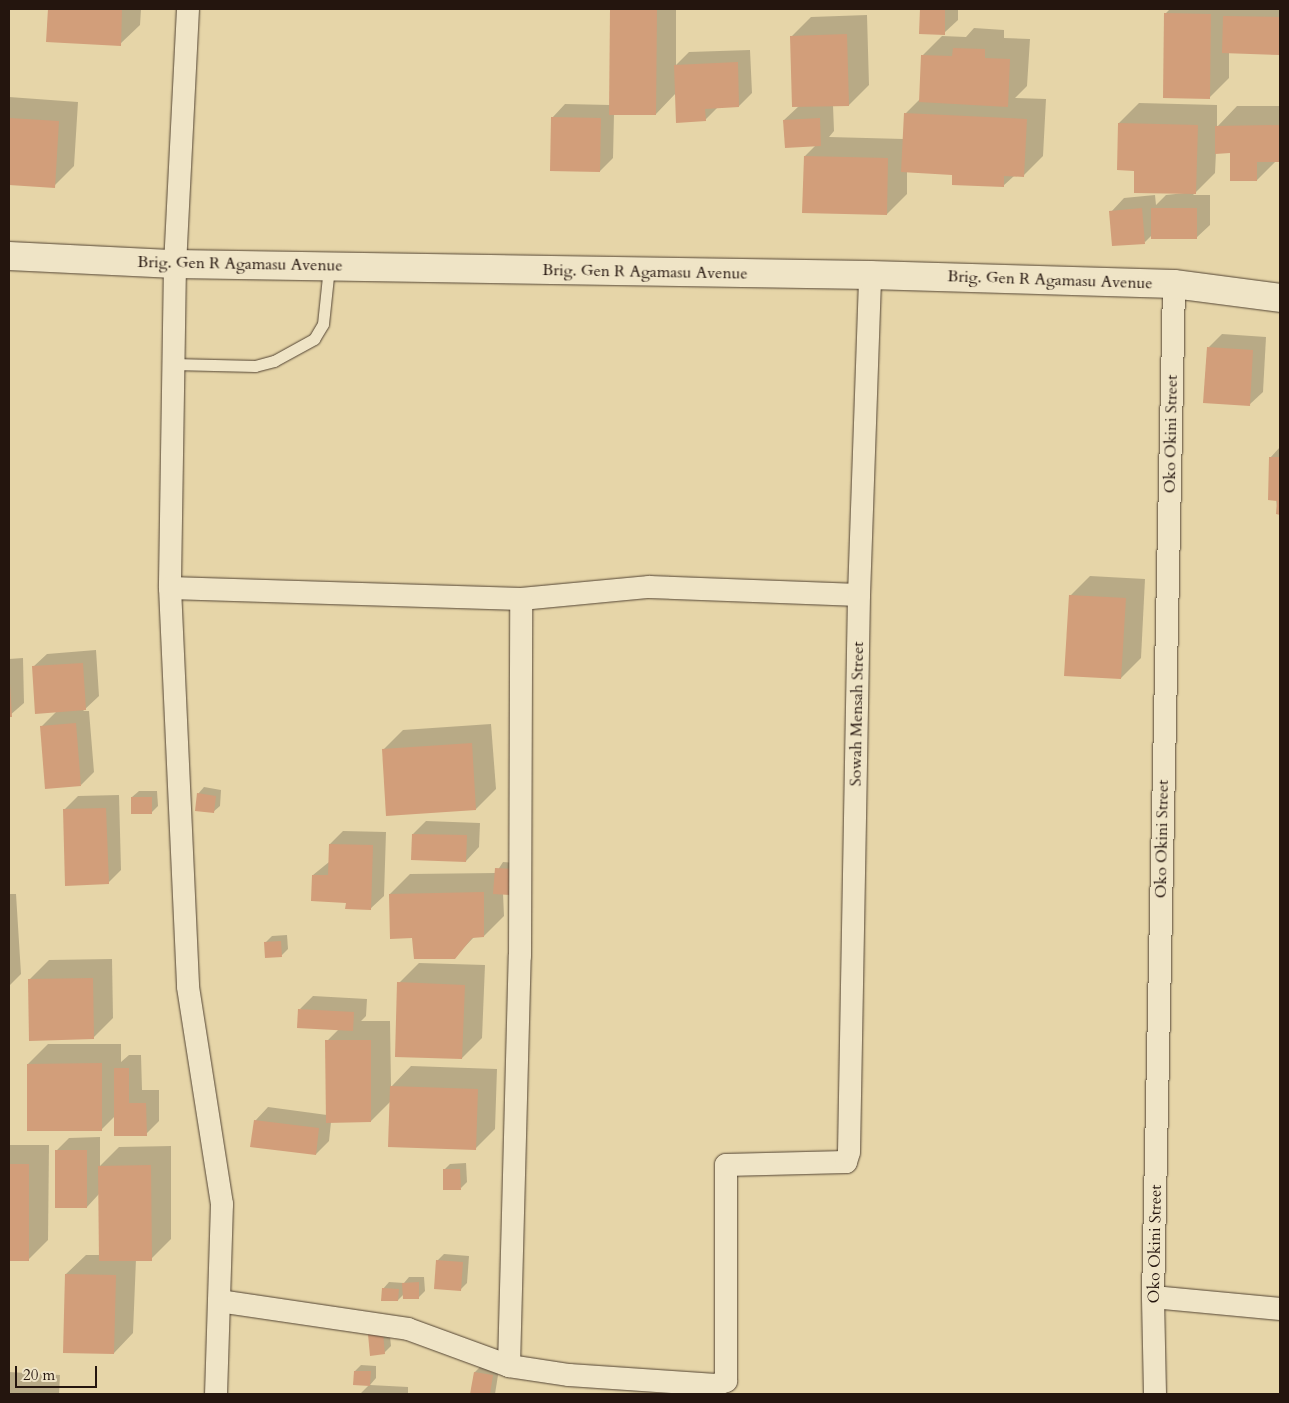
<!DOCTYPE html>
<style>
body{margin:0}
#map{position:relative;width:1289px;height:1403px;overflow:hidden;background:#e6d5a8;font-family:Cardo,serif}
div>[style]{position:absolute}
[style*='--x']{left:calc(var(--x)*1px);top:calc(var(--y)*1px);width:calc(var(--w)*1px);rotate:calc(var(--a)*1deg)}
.shadow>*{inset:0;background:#0003}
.building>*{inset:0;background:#d29e7a}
.roads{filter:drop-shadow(0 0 1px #544534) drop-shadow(0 0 1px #544534)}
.service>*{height:11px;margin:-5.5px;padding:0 5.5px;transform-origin:5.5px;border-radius:5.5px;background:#efe4c6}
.minor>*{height:22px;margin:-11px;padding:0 11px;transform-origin:11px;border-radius:11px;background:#efe4c6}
.tertiary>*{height:28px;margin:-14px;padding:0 14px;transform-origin:14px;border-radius:14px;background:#efe4c6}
span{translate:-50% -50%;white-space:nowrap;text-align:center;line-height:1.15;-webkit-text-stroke:4px #efe4c6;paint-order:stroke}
.street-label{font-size:16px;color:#24150e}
.frame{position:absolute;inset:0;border:10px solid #24150e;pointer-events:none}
.scale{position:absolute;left:15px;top:1366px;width:82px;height:22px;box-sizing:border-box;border:2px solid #24150e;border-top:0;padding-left:6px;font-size:15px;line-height:18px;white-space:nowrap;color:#24150e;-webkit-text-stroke:4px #efe4c6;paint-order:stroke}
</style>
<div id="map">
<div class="shadow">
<i style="clip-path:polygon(49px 9px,141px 9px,140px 25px,120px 44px,47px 41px)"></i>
<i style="clip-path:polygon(611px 9px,676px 9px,676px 65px,689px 52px,750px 50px,752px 93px,739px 106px,718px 107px,705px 120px,676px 93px,656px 114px,614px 114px,613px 158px,600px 171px,552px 118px,565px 104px,610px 105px)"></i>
<i style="clip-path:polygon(921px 9px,958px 9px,958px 20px,944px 33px,921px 33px)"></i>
<i style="clip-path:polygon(1170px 9px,1280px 9px,1280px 53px,1229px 52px,1229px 78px,1209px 98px,1165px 14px)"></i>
<i style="clip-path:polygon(867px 15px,869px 85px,849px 105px,833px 105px,834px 131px,829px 137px,904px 139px,906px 113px,920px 99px,922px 56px,942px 36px,966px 37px,974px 28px,1004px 30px,1004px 38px,1030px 39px,1027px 86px,1015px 98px,1046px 99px,1043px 156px,1023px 176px,1014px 176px,1003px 186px,954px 174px,907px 171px,907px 194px,887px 214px,805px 156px,816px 145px,784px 120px,799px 106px,791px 37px,811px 17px)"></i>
<i style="clip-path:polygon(9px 97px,78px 102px,74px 166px,54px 186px,9px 183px)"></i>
<i style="clip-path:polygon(1139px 103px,1217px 105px,1217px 127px,1237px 106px,1280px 106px,1280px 161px,1276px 161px,1257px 180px,1231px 152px,1216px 152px,1215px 173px,1193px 195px,1210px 195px,1210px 225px,1196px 238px,1152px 235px,1145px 242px,1111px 212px,1124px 198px,1155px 195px,1156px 205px,1166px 195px,1185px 193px,1136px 170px,1119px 123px)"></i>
<i style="clip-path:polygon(1222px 334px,1266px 337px,1263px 392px,1249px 405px,1209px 347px)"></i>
<i style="clip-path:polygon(1280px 447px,1280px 514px,1278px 513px,1270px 458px)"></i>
<i style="clip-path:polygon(1090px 576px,1145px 579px,1141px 658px,1121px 678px,1070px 596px)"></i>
<i style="clip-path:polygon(96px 650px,99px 696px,83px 711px,89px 711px,94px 772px,81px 785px,41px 727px,57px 711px,33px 667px,47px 654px)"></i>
<i style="clip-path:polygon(23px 658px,24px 703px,9px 716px,9px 659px)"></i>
<i style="clip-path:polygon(491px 724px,496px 789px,476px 809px,383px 750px,403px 730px)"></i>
<i style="clip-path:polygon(204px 787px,221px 790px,220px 806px,213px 812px,198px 794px)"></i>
<i style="clip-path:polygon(139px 791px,157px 791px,158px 806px,151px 813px,132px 797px)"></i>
<i style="clip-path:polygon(119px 795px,121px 870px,108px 883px,64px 810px,78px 796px)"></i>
<i style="clip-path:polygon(426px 821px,480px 823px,479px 847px,466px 861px,413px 834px)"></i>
<i style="clip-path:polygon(343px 831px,386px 832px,384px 896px,370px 909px,347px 901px,313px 875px,329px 862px,330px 844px)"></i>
<i style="clip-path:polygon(503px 862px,518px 863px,503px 893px,504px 916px,484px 936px,475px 936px,454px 958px,413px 937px,390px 894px,410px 874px,496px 873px)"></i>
<i style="clip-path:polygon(9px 894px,16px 894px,21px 974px,9px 986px)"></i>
<i style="clip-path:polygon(287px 935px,288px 949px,282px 955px,266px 957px,265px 943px,272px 936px)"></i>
<i style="clip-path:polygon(112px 959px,113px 1018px,93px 1038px,29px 980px,49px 960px)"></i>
<i style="clip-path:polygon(419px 963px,485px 965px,482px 1038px,462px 1058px,399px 983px)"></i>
<i style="clip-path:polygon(313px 996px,367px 999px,366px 1016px,361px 1021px,390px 1021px,391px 1087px,411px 1066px,497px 1069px,495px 1129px,475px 1149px,390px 1102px,371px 1121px,331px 1122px,329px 1141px,316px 1154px,255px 1121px,268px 1107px,327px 1115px,327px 1041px,339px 1029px,300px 1009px)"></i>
<i style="clip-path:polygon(48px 1044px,121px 1044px,121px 1062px,129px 1055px,141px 1055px,142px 1090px,159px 1090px,159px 1121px,146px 1134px,115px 1116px,101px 1130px,28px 1064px)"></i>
<i style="clip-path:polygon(100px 1137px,100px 1166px,119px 1147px,171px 1146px,171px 1239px,151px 1259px,136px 1259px,133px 1333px,114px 1353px,66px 1274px,86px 1255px,100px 1255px,99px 1194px,87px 1207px,56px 1151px,69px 1138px)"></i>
<i style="clip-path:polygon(9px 1145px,49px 1145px,48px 1240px,28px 1260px,9px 1260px)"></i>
<i style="clip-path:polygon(466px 1163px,467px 1182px,461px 1188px,444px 1170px,450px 1164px)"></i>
<i style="clip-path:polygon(444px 1254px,469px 1256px,467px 1283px,461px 1289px,437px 1261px)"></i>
<i style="clip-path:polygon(409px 1277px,424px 1277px,425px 1291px,419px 1297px,404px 1294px,398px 1300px,383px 1289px,389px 1282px,404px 1283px)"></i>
<i style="clip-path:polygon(389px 1327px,391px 1346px,384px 1353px,371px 1354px)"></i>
<i style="clip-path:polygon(361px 1365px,376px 1366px,376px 1378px,370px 1385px,408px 1387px,408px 1394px,360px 1394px,370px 1384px,355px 1371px)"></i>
<i style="clip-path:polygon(481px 1366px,499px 1369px,495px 1394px,472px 1394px,475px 1372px)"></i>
<i style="clip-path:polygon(9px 1372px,60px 1375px,59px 1394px,9px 1394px)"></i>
</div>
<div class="building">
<i style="clip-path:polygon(48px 9px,122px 9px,121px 46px,46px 42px)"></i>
<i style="clip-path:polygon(610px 9px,657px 9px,656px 115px,609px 115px)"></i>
<i style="clip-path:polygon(920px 9px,945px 9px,945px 35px,919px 34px)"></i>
<i style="clip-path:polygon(1164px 13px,1211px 14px,1210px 99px,1163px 98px)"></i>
<i style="clip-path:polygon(1223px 16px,1280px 17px,1280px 55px,1222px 53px)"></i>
<i style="clip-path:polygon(847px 34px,849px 106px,792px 107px,790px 36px)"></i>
<i style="clip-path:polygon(953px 48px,985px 49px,985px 58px,1010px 59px,1008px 107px,919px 102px,921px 55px,952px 56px)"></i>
<i style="clip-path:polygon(738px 62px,739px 107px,705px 109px,706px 121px,676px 123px,674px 65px)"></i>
<i style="clip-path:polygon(904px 113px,1027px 119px,1024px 177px,1004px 176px,1004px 187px,952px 185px,952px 175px,901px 172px)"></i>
<i style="clip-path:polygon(551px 117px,601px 118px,600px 172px,550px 171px)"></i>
<i style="clip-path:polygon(9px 118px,59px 121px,55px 188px,9px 185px)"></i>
<i style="clip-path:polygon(820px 118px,821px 146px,785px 148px,783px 120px)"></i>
<i style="clip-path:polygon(1118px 123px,1198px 125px,1196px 194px,1134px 193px,1134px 171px,1117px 170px)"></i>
<i style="clip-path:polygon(1280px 125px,1280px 162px,1257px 162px,1257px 181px,1230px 181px,1230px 153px,1215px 154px,1215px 126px)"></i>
<i style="clip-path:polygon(804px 156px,888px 158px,887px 215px,802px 213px)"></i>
<i style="clip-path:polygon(1142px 208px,1145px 244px,1112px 246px,1109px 211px)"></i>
<i style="clip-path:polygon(1151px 208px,1197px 208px,1197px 239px,1151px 239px)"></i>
<i style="clip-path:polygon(1207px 347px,1253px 350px,1250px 406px,1203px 403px)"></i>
<i style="clip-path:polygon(1269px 457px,1280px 457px,1280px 515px,1276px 514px,1277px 501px,1268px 500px)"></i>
<i style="clip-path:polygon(1069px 595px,1126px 598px,1121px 679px,1064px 676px)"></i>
<i style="clip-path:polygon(83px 663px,86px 710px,35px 714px,32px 666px)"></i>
<i style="clip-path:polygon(9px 684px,10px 684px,12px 717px,9px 717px)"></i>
<i style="clip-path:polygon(76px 723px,81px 786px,45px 789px,40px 726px)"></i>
<i style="clip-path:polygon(472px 743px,476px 810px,386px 816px,382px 749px)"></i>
<i style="clip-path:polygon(197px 793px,216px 796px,214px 813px,195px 811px)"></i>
<i style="clip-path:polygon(131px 797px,152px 797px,152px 814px,131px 814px)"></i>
<i style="clip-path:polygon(106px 808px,109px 884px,65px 886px,63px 809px)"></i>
<i style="clip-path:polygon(412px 834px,467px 835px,466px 862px,411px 860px)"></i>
<i style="clip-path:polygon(329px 844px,373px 845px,371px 910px,345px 909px,346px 903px,311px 901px,312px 875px,328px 875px)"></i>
<i style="clip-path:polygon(495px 868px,513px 869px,510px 895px,493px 894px)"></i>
<i style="clip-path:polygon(484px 892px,484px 937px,472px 938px,455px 959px,414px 959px,412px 938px,390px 939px,389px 894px)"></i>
<i style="clip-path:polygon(281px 941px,282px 957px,265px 958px,264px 942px)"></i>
<i style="clip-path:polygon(93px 978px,94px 1039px,29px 1041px,28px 979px)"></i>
<i style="clip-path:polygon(397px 982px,465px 985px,462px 1059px,395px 1057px)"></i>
<i style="clip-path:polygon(298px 1009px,354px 1012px,353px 1031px,297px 1028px)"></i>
<i style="clip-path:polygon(325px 1040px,371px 1040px,371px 1122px,326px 1123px)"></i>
<i style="clip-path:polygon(102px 1063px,102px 1131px,27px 1131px,27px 1064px)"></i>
<i style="clip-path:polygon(114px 1068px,129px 1068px,129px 1103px,146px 1103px,147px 1136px,114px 1136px)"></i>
<i style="clip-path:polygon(390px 1086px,478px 1089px,476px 1150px,388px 1147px)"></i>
<i style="clip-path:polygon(254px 1120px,319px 1128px,316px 1155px,250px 1147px)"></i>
<i style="clip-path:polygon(55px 1150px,87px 1150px,87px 1208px,55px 1208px)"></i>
<i style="clip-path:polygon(9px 1164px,29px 1164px,29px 1261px,9px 1261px)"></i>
<i style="clip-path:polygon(151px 1165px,152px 1261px,99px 1261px,98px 1166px)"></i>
<i style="clip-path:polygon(443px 1169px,460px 1169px,461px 1190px,443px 1190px)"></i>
<i style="clip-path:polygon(436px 1260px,463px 1262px,461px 1291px,434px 1289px)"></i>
<i style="clip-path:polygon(65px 1274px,116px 1275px,114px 1354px,63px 1353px)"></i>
<i style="clip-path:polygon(419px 1282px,419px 1299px,403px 1299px,402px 1283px)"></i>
<i style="clip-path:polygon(382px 1288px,399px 1289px,398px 1301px,381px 1301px)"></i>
<i style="clip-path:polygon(383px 1333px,385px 1354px,370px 1356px,368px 1334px)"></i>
<i style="clip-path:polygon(354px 1371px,371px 1371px,370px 1386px,353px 1385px)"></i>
<i style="clip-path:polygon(474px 1372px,493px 1375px,490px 1394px,470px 1394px)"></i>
</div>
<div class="roads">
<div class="service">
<i style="--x:173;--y:364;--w:82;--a:1.4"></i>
<i style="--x:255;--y:366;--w:20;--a:-15"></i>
<i style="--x:274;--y:361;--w:46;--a:-28.8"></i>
<i style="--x:314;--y:339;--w:17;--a:-59"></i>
<i style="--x:323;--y:324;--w:57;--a:-84"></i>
</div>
<div class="minor">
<i style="--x:188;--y:9;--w:255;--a:92.9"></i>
<i style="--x:175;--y:264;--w:324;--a:90.9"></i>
<i style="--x:170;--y:588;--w:399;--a:87.4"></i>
<i style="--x:188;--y:987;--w:220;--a:81.1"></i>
<i style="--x:222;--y:1204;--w:190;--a:91.8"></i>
<i style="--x:170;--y:588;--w:351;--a:1.8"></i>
<i style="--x:521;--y:599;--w:129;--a:-5.4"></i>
<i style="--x:649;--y:587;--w:210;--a:2.2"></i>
<i style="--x:1153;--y:1297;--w:128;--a:5.4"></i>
<i style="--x:219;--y:1301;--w:191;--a:8.4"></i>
<i style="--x:408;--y:1329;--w:108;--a:20.1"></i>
<i style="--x:509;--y:1366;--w:61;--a:8.5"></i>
<i style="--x:569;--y:1375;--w:147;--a:3.9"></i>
<i style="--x:716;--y:1385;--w:11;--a:-22"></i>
<i style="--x:726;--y:1381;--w:216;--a:-90"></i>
<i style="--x:726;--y:1165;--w:120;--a:-1.4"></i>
<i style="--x:846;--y:1162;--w:10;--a:-73"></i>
<i style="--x:849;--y:1152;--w:557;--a:-88.97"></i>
<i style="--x:859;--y:595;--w:320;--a:-88"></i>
<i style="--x:509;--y:1366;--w:410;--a:-88.5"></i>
<i style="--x:520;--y:956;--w:357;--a:-89.8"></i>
<i style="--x:1155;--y:1394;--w:97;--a:-91.2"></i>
<i style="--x:1153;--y:1297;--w:1013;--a:-88.81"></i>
</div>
<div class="tertiary">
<i style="--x:9;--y:256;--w:166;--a:2.8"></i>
<i style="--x:175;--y:264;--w:695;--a:0.91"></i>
<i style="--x:870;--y:275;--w:304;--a:1.7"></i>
<i style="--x:1174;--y:284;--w:107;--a:7.5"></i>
</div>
</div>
<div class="street-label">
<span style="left:240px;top:264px;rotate:1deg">Brig. Gen R Agamasu Avenue</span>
<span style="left:645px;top:272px;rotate:1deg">Brig. Gen R Agamasu Avenue</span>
<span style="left:1050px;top:280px;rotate:2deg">Brig. Gen R Agamasu Avenue</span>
<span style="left:1171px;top:434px;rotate:-89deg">Oko Okini Street</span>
<span style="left:857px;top:714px;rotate:-89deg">Sowah Mensah Street</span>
<span style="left:1162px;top:839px;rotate:-89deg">Oko Okini Street</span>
<span style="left:1155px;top:1244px;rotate:-89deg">Oko Okini Street</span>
</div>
<div class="frame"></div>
<div class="scale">20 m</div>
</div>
